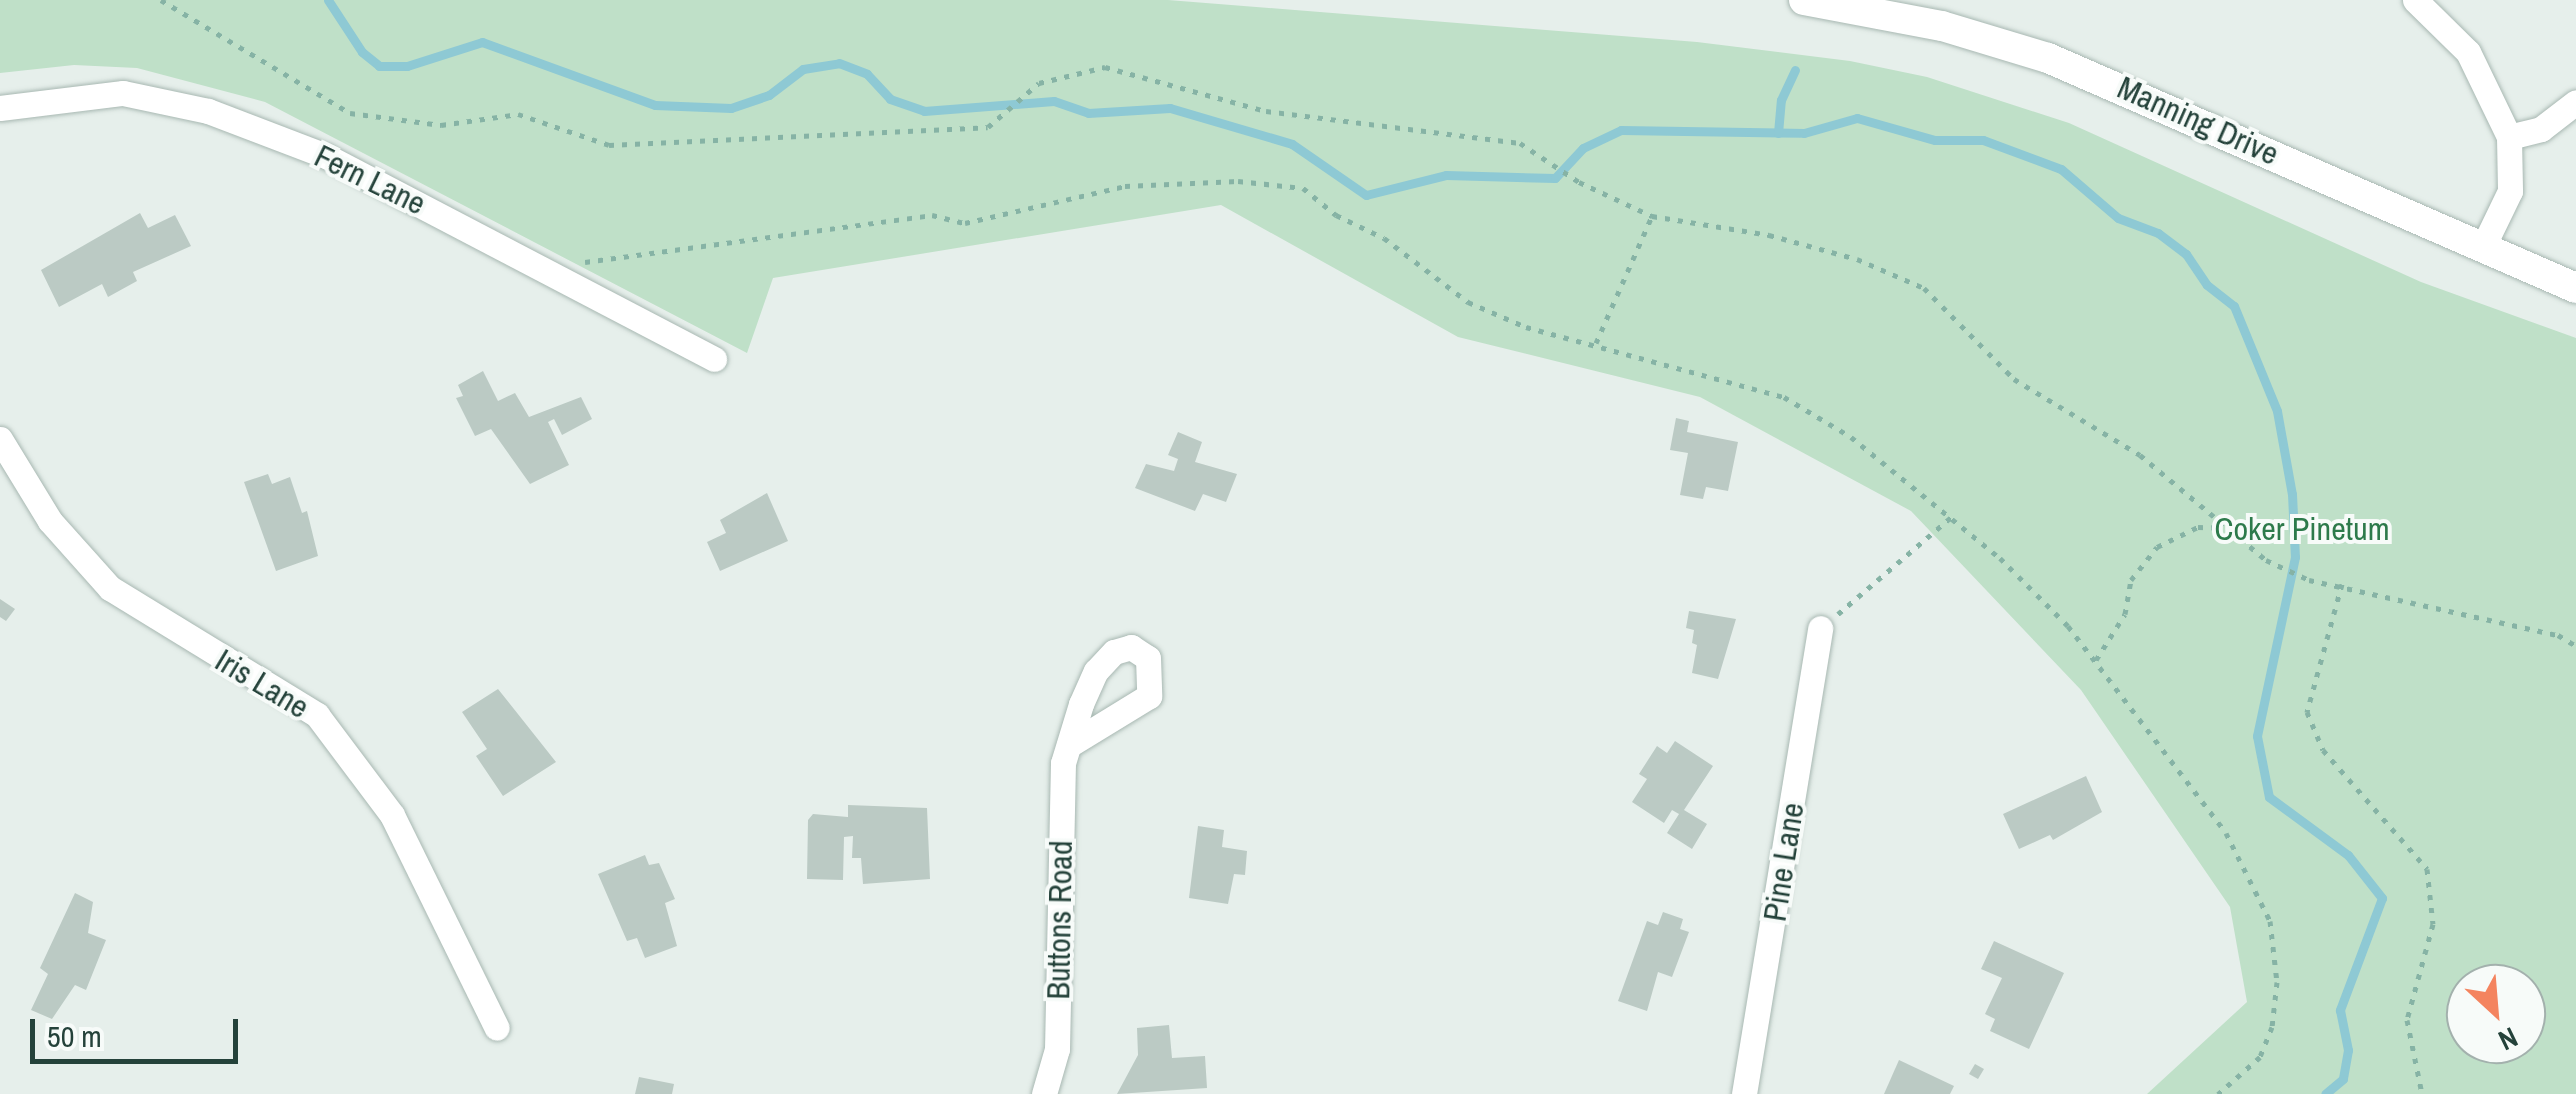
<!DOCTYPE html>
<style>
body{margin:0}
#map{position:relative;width:2576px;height:1094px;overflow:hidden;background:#e6efeb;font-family:"Archivo Narrow",sans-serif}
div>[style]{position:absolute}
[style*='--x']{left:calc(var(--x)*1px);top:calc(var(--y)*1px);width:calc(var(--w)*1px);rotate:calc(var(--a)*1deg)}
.green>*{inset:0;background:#bfe0c8}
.stream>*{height:9px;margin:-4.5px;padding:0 4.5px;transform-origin:4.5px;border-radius:4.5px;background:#8ec9d4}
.building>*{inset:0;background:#bbcac4}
.path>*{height:5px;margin-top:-2.5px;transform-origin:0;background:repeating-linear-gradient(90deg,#86b3a5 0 5px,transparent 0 13px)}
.roads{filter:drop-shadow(0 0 2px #a8b8b2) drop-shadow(0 0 2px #a8b8b2)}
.street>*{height:25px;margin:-12.5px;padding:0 12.5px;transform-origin:12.5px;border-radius:12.5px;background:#fff}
.secondary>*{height:30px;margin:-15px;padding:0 15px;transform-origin:15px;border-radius:15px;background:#fff}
span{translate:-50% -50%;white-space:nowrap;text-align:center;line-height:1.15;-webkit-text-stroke:8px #f7fbf9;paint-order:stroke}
.street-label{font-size:32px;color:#24423a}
.park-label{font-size:32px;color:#2d7a4b}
.north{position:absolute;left:2446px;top:964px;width:100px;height:100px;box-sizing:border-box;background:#f7fbf9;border:2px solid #a3b1ad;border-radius:50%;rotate:154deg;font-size:28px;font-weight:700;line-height:40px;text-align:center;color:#24423a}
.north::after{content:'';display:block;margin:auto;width:35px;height:45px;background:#f4845f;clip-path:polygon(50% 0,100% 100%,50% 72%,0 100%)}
.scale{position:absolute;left:30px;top:1019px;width:208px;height:45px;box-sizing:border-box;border:5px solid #24423a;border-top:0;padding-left:12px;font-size:30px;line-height:35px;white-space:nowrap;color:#24423a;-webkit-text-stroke:8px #f7fbf9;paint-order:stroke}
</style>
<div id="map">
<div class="green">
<i style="clip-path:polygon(evenodd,0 0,1168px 0,1697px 42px,1850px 61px,1927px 77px,2069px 123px,2421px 282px,2576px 338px,2576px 1094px,2147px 1094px,2247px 1002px,2230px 907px,2081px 690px,1911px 511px,1700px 397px,1458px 337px,1221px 205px,773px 278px,747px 353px,265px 102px,137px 68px,74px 65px,0 73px,0 0,2526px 984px,2526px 1044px,2466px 1044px,2466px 984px,2526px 984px)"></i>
</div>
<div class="stream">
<i style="--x:328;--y:0;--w:62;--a:56.8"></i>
<i style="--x:362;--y:52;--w:22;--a:39"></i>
<i style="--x:379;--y:66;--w:28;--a:0"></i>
<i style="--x:407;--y:66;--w:79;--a:-17.7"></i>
<i style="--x:482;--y:42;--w:184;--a:20"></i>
<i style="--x:655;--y:105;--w:76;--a:2.3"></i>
<i style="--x:731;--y:108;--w:40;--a:-18.9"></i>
<i style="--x:769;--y:95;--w:43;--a:-37.4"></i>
<i style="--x:803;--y:69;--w:36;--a:-9"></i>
<i style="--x:839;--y:63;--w:30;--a:21"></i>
<i style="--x:867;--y:74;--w:34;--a:47"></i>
<i style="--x:890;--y:99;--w:36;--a:19"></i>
<i style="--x:924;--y:111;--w:130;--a:-4.4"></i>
<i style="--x:1054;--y:101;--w:36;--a:19"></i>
<i style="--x:1088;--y:113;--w:82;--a:-3.5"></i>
<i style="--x:1170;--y:108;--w:127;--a:16.4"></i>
<i style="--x:1292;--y:144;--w:90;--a:34.6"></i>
<i style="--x:1366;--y:195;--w:82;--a:-14"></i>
<i style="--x:1446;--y:175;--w:109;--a:1.6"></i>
<i style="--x:1555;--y:178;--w:41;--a:-47"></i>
<i style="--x:1583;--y:148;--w:42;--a:-25.3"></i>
<i style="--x:1621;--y:130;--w:183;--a:0.9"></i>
<i style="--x:1804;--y:133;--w:55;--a:-15.8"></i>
<i style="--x:1857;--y:118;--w:81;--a:15.8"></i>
<i style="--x:1935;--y:140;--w:48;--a:0"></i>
<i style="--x:1983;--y:140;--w:83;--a:20.4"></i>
<i style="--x:2061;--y:169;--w:75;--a:40.7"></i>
<i style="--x:2118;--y:218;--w:43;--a:20.6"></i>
<i style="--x:2158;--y:233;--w:35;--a:37"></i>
<i style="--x:2186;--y:254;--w:37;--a:56"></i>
<i style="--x:2207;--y:285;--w:34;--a:38"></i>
<i style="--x:2234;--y:306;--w:113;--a:67.7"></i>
<i style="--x:2277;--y:411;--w:84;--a:79.8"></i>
<i style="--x:2292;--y:494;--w:63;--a:87.3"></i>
<i style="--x:2295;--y:557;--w:183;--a:102"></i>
<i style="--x:2257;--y:736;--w:62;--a:78.9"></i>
<i style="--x:2269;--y:797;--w:98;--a:36.3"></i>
<i style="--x:2348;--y:855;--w:55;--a:51.7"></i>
<i style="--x:2382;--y:898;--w:120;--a:110.6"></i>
<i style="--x:2340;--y:1010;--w:41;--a:78.7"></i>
<i style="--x:2348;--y:1050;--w:29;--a:100"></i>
<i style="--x:2343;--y:1079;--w:23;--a:140"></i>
<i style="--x:1778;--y:133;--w:33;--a:-85"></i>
<i style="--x:1781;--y:100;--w:33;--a:-65"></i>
</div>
<div class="building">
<i style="clip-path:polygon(140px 213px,148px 228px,175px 215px,191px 246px,133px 272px,137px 281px,108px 297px,102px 284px,59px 307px,41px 270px)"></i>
<i style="clip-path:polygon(483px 371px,498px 401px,515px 393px,529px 417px,581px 397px,592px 419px,562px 435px,554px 419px,548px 422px,569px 465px,530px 484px,491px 429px,475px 436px,456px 398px,463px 396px,458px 385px)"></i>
<i style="clip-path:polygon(1676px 418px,1689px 421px,1687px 432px,1738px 442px,1728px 491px,1706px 487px,1703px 499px,1680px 495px,1688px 453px,1670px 450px)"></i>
<i style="clip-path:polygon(1178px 432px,1202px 442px,1195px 462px,1237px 474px,1226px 502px,1203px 494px,1195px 511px,1135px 488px,1146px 464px,1174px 471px,1178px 459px,1168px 455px)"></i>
<i style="clip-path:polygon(268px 474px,272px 484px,290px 477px,302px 513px,307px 511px,318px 556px,276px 571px,244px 482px)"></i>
<i style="clip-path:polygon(767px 493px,788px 541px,720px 571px,707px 542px,726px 533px,720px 520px)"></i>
<i style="clip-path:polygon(0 599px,15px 609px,6px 621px,0 617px)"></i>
<i style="clip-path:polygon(1689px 611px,1736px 619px,1718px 679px,1692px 673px,1697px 645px,1692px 643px,1694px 630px,1686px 628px)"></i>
<i style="clip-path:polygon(498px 689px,556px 762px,503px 796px,476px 756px,487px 749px,462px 712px)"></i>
<i style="clip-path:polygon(1675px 741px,1713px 766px,1684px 810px,1707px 824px,1692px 849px,1667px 833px,1679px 814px,1672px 810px,1664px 823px,1632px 802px,1647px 779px,1639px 774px,1657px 746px,1667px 753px)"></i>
<i style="clip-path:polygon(2086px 776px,2102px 812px,2053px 840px,2050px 835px,2019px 849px,2003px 814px)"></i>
<i style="clip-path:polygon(848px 805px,927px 808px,930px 879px,863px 884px,861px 858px,852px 858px,853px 836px,844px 837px,843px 880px,807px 879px,808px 820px,813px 814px,848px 817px)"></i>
<i style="clip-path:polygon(1198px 826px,1224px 830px,1222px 847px,1247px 851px,1245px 875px,1234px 874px,1228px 904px,1189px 898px)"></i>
<i style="clip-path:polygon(645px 855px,649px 865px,659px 863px,675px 899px,665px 903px,677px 946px,645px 958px,637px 938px,627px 941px,598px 874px)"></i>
<i style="clip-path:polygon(75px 893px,93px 902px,88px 933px,106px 940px,86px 990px,75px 985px,52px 1019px,31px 1010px,48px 974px,40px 968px)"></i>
<i style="clip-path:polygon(1663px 912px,1683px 919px,1680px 929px,1689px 932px,1672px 977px,1658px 972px,1647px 1011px,1618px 1001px,1647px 921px,1658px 925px)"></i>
<i style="clip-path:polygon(1994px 941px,2064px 973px,2029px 1049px,1990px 1031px,1995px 1019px,1985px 1014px,2002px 978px,1981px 969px)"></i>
<i style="clip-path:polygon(1169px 1025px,1172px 1058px,1205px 1056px,1207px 1088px,1117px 1094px,1138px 1055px,1137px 1028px)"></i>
<i style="clip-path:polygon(1899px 1060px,1954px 1086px,1950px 1094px,1884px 1094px)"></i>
<i style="clip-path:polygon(1975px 1064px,1984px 1069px,1978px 1079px,1969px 1074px)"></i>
<i style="clip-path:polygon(639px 1077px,674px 1084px,672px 1094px,635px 1094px)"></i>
</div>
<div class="path">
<i style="--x:161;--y:0;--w:220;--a:30.9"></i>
<i style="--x:350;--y:113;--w:92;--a:7.5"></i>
<i style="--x:441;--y:125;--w:78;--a:-8.1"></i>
<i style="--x:518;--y:114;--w:96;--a:18.8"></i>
<i style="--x:609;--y:145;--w:379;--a:-2.7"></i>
<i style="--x:988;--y:127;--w:67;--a:-40.8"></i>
<i style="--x:1039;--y:83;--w:68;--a:-13.6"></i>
<i style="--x:1105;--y:67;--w:167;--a:15.3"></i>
<i style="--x:1266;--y:111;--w:256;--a:7.2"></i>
<i style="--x:1520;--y:143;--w:71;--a:33.5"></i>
<i style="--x:1579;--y:182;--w:81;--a:25"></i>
<i style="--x:1652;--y:216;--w:119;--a:9.2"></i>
<i style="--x:1769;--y:235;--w:91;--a:15.3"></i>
<i style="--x:1857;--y:259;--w:73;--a:23.4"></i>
<i style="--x:1924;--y:288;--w:128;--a:45.3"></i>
<i style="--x:2014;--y:379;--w:147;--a:31.1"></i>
<i style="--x:2140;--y:455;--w:164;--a:39.8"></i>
<i style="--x:2266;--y:560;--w:47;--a:24.9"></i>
<i style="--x:2309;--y:580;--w:255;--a:12.5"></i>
<i style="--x:2558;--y:635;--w:21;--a:31"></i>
<i style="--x:585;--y:262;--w:350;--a:-7.7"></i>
<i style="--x:932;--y:215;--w:34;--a:14"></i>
<i style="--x:965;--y:223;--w:164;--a:-13"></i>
<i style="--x:1125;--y:186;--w:113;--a:-2.5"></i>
<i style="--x:1238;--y:181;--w:65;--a:6.1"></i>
<i style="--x:1303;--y:188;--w:43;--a:39.3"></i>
<i style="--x:1336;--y:215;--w:53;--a:25.6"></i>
<i style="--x:1384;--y:238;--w:106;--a:37.3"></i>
<i style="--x:1468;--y:302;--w:63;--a:23.3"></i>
<i style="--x:1526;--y:327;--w:267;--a:15.2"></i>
<i style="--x:1784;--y:397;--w:78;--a:30.8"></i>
<i style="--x:1851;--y:437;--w:192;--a:39.1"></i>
<i style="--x:2000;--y:558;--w:96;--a:45"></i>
<i style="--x:2068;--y:626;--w:260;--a:52.6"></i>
<i style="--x:2226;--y:833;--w:98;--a:63.4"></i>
<i style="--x:2270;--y:921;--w:61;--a:83.5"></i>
<i style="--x:2277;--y:982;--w:45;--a:96.3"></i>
<i style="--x:2272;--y:1027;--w:32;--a:112"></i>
<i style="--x:2260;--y:1057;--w:56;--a:138.6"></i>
<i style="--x:1596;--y:343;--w:139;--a:-66.2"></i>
<i style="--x:2342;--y:584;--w:133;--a:105.3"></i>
<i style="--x:2307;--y:712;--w:41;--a:67.2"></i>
<i style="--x:2323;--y:750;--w:158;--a:48.8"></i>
<i style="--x:2427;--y:869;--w:55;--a:83.8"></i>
<i style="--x:2433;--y:924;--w:99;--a:105.2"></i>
<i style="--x:2407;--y:1020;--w:76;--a:78.5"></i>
<i style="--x:1838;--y:614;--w:149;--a:-40.6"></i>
<i style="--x:2096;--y:660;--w:54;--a:-57.8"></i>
<i style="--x:2125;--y:614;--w:35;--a:-80"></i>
<i style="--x:2131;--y:580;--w:42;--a:-51.8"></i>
<i style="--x:2157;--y:547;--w:46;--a:-26"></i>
<i style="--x:2198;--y:527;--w:25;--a:2"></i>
</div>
<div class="roads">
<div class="street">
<i style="--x:2415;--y:0;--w:74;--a:44.5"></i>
<i style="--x:2468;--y:52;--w:94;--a:64.2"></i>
<i style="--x:2509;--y:137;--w:54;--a:88.9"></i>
<i style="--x:2510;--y:191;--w:64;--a:115.8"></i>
<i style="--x:0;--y:108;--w:124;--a:-7"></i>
<i style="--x:123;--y:93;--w:87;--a:12"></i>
<i style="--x:208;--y:111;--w:126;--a:20.9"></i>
<i style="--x:326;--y:156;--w:438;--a:27.6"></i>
<i style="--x:2509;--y:137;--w:33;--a:-14"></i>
<i style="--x:2541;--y:129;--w:44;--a:-37.6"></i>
<i style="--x:0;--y:439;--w:96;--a:58.6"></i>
<i style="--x:50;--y:521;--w:90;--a:48.2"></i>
<i style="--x:110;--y:588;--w:243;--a:31.5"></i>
<i style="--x:317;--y:715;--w:125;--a:53.1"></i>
<i style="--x:392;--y:815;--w:237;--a:63.8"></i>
<i style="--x:1044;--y:1094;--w:47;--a:-73.9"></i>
<i style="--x:1057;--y:1049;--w:286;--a:-88.8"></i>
<i style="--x:1063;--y:763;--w:62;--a:-73"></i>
<i style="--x:1081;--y:704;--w:36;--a:-66"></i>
<i style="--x:1096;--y:671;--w:26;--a:-47"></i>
<i style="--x:1114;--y:652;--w:18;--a:-16"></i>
<i style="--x:1131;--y:647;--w:20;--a:33"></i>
<i style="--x:1148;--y:658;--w:38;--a:88"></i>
<i style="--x:1149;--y:696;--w:94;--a:148.5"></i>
<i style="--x:1744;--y:1094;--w:472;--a:-80.7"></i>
</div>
<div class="secondary">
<i style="--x:1804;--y:0;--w:140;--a:10.7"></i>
<i style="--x:1942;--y:26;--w:111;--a:16.8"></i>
<i style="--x:2048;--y:58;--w:576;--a:23.54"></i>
</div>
</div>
<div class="street-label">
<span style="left:2198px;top:121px;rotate:24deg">Manning Drive</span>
<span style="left:370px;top:180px;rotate:26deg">Fern Lane</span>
<span style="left:262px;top:684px;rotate:31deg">Iris Lane</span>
<span style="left:1784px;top:862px;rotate:-81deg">Pine Lane</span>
<span style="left:1060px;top:920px;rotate:-89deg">Buttons Road</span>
</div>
<div class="park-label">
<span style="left:2302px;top:529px">Coker Pinetum</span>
</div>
<div class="north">N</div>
<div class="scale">50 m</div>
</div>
